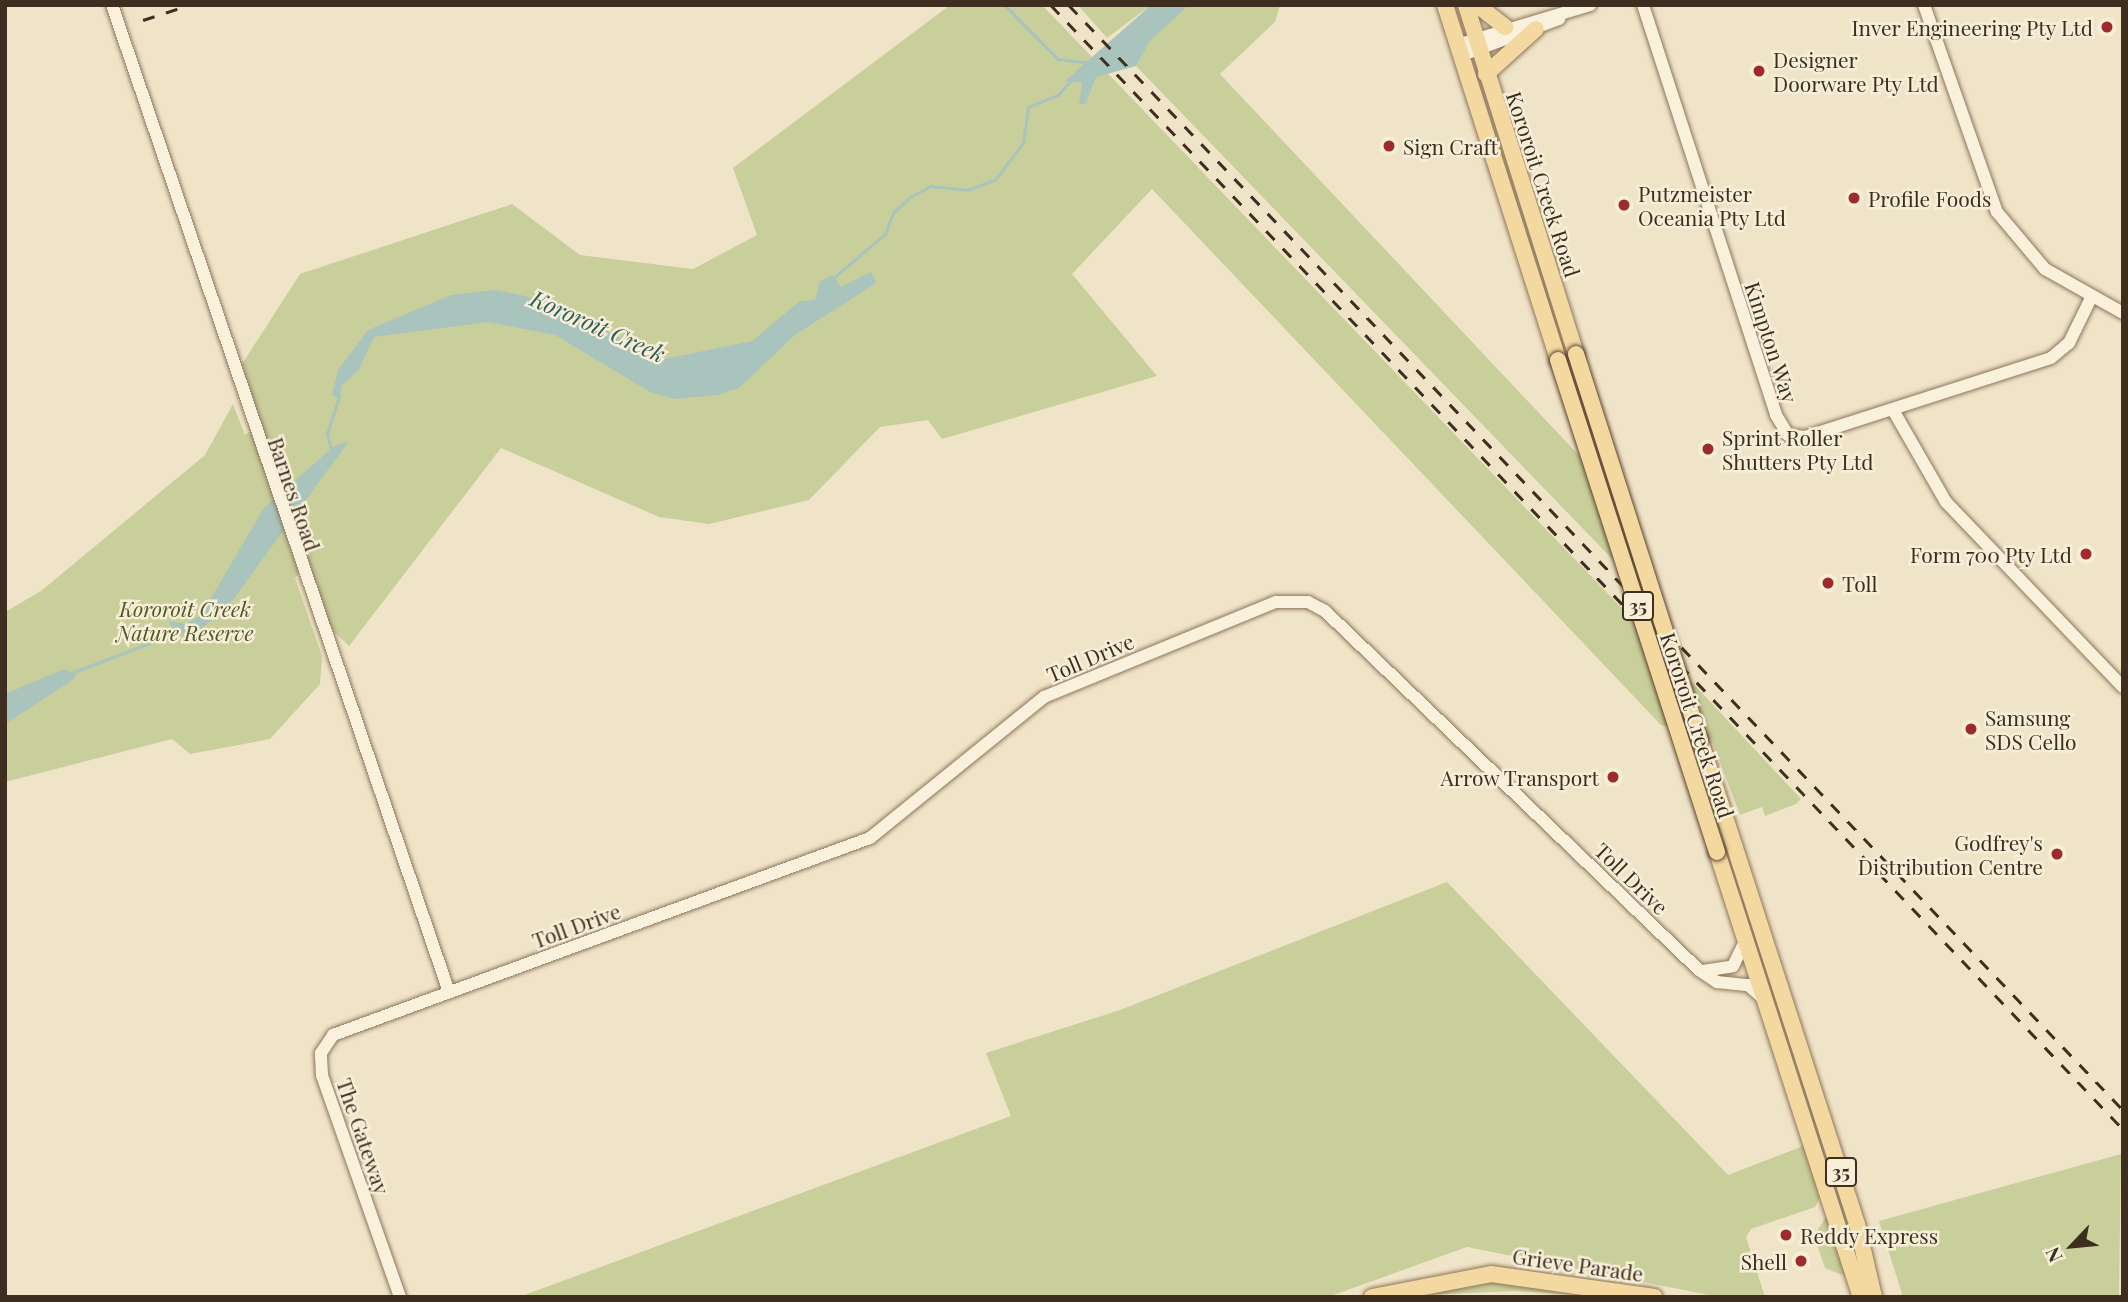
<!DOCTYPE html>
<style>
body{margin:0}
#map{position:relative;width:2128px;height:1302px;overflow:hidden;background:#f0e4c8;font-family:"Playfair Display",serif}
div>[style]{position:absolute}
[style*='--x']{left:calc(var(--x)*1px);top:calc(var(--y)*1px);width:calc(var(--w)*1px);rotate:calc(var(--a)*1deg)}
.green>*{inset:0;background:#c9cf9b}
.water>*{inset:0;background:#a9c4bc}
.stream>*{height:2.5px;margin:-1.25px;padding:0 1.25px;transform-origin:1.25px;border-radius:1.25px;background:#a9c4bc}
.roads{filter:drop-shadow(0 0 2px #8d765c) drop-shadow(0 0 2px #8d765c)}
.minor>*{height:12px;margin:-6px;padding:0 6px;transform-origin:6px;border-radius:6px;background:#faf1dc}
.major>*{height:16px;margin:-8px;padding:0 8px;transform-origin:8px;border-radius:8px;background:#f3d9a0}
.rail>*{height:2.5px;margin-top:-1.25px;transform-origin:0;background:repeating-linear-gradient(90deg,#3d2e20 0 12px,transparent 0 24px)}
.bridges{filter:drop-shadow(0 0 2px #5b4430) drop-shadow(0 0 2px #5b4430)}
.major-bridge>*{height:16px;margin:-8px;padding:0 8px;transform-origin:8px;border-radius:8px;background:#f3d9a0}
.dots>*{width:19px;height:19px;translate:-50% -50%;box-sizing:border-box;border:4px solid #f7eed8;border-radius:50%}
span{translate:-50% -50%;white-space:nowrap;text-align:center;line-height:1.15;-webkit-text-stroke:5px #f7eed8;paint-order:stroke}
.shield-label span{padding:2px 5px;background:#f7eed8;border:2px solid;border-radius:5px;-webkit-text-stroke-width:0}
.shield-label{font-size:19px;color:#3d2e20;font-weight:700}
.poi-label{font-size:21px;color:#3d2e20}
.right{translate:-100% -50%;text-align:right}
.left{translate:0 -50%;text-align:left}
.street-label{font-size:21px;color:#3d2e20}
.park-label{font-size:21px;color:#4d5a26;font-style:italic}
.water-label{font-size:23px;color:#2f5d5a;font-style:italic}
.frame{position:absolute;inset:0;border:7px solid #3d2e20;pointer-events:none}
.north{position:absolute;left:2037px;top:1211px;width:70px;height:70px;-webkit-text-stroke:5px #f7eed8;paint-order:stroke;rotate:244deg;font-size:19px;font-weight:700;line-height:28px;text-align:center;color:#3d2e20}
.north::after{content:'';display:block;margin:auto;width:24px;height:32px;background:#3d2e20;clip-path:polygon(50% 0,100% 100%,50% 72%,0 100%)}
</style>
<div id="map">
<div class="green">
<i style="clip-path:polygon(950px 5px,1042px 5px,1639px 626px,1673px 728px,1661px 725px,1152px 189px,1072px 274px,1157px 376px,942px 439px,928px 420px,880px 427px,809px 500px,709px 524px,659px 517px,501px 448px,349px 646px,327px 625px,305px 565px,295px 578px,322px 656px,320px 684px,270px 739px,190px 754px,172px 739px,5px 782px,5px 612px,41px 591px,205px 455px,233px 404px,245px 435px,259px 425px,242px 364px,300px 274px,512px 204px,580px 255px,693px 269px,757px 235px,733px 168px)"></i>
<i style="clip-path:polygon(1078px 5px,1151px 5px,1107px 38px)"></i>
<i style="clip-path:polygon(1189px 5px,1280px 5px,1275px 22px,1220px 74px,1587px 464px,1620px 567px,1136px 66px,1149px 41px)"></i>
<i style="clip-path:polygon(1689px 679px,1801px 799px,1796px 804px,1765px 816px,1762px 807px,1740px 815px)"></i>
<i style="clip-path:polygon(1447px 882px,1728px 1175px,1806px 1145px,1822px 1193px,1815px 1207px,1751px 1229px,1746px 1237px,1765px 1297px,1719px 1297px,1467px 1247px,1328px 1297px,519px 1297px,1011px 1116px,986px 1053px,1120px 1010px)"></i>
<i style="clip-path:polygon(2121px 1154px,2119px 1297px,1903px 1297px,1879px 1221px)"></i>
<i style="clip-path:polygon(1827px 1215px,1845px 1276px,1825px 1268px,1814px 1236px)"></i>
<i style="clip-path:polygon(1489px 1280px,1623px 1297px,1513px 1291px,1384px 1297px)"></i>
</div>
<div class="water">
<i style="clip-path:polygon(1151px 5px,1189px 5px,1150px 41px,1136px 66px,1096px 77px,1086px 103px,1079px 105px,1082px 83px,1065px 81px)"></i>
<i style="clip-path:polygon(871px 272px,876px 283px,795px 335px,739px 388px,718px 395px,675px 399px,650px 392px,555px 335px,488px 322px,374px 337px,358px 371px,341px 386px,340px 399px,332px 395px,338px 370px,368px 330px,451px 295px,496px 290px,554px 302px,660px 360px,752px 341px,800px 301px,815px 300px,820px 281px,833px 275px,841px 287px)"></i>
<i style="clip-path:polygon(349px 441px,227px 608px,198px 631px,177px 635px,168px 621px,185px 624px,201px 615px,264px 508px,333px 447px)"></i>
<i style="clip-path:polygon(64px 669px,76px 674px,73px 680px,5px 724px,5px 694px)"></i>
</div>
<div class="stream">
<i style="--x:1005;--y:5;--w:76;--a:45.5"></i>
<i style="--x:1058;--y:59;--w:33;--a:7"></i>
<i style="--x:832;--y:279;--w:70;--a:-40.3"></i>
<i style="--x:885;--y:234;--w:22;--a:-69"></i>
<i style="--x:893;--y:213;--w:23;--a:-43"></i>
<i style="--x:910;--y:197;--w:24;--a:-28"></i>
<i style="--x:931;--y:186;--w:36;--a:6"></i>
<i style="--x:967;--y:190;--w:30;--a:-20"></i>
<i style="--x:995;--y:180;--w:46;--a:-52.9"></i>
<i style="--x:1023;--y:143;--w:36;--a:-82"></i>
<i style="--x:1028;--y:107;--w:32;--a:-22"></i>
<i style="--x:1058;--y:95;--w:18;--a:-49"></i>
<i style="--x:332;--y:453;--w:20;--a:-105"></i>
<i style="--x:327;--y:434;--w:40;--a:-72"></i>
<i style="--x:74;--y:672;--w:112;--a:-20.9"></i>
</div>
<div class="roads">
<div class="minor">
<i style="--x:112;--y:5;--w:1043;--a:71.15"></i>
<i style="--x:1643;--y:5;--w:431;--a:72"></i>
<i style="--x:1776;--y:415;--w:23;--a:59"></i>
<i style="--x:1788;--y:435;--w:17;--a:7"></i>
<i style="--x:1805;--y:437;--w:258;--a:-17.8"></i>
<i style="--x:2051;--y:358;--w:23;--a:-40"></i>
<i style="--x:2069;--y:343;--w:50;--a:-63.9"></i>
<i style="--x:1924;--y:5;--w:219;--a:70.6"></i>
<i style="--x:1997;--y:212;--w:75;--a:49.9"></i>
<i style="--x:2045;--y:269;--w:90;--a:29.4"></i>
<i style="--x:1457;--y:45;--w:139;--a:-16.7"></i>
<i style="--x:1460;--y:56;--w:106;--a:-20.5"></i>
<i style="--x:1893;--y:410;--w:106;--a:60.1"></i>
<i style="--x:1946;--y:502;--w:256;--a:46.3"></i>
<i style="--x:1703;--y:971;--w:30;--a:-9"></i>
<i style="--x:1733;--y:966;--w:28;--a:-64"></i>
<i style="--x:400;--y:1297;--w:235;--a:-109.4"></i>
<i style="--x:322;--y:1075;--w:22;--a:-93"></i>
<i style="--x:321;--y:1053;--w:22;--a:-56"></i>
<i style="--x:333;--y:1035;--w:572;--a:-20.15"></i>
<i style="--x:870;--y:838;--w:224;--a:-39"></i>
<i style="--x:1044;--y:697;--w:251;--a:-22.3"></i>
<i style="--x:1276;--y:602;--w:32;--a:0"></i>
<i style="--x:1308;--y:602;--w:19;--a:28"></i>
<i style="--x:1325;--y:611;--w:518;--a:43.83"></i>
<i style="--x:1699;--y:970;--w:22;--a:34"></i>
<i style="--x:1717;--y:982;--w:31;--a:6"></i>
<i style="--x:1748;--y:985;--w:20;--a:41"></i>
</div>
<div class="major">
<i style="--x:1445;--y:5;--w:373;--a:72.3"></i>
<i style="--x:1466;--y:5;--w:366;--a:72.5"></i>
<i style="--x:1477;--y:5;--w:36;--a:38"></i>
<i style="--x:1486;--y:74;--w:67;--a:-42"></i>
<i style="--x:1700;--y:740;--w:509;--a:72.03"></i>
<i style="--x:1857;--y:1224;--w:75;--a:76.9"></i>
<i style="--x:1717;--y:852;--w:468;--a:72.1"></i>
<i style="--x:1372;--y:1297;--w:121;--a:-10.9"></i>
<i style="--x:1491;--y:1274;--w:165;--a:8"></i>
</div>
</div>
<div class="rail">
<i style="--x:1051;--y:5;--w:1553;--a:46.36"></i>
<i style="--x:1069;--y:5;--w:1527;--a:46.35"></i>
<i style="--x:143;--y:20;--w:48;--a:-18.1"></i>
</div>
<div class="bridges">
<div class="major-bridge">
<i style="--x:1576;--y:354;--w:405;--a:72.2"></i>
<i style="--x:1558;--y:360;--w:517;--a:72.09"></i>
</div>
</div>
<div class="dots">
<i style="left:2107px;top:27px;background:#9e2a2b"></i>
<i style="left:1759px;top:71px;background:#9e2a2b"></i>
<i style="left:1389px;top:146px;background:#9e2a2b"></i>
<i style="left:1854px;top:198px;background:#9e2a2b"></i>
<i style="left:1624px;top:205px;background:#9e2a2b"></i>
<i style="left:1708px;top:449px;background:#9e2a2b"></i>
<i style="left:2086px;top:554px;background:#9e2a2b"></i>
<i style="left:1828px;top:583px;background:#9e2a2b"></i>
<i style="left:1971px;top:729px;background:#9e2a2b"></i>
<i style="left:1613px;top:777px;background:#9e2a2b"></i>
<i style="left:2057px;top:854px;background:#9e2a2b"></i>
<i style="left:1786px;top:1235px;background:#9e2a2b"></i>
<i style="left:1801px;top:1261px;background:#9e2a2b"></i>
</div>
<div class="shield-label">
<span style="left:1638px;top:606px">35</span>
<span style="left:1841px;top:1172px">35</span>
</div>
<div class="poi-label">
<span class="right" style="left:2093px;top:27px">Inver Engineering Pty Ltd</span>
<span class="left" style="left:1773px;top:71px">Designer<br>Doorware Pty Ltd</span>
<span class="left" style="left:1403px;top:146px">Sign Craft</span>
<span class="left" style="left:1638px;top:205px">Putzmeister<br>Oceania Pty Ltd</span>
<span class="left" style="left:1868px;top:198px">Profile Foods</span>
<span class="left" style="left:1722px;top:449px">Sprint Roller<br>Shutters Pty Ltd</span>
<span class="right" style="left:2072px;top:554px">Form 700 Pty Ltd</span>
<span class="left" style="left:1842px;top:583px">Toll</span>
<span class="left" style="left:1985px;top:729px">Samsung<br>SDS Cello</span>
<span class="right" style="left:1599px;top:777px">Arrow Transport</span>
<span class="right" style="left:2043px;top:854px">Godfrey's<br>Distribution Centre</span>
<span class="left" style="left:1800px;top:1235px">Reddy Express</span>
<span class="right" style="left:1787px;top:1261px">Shell</span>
</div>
<div class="street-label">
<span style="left:1544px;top:184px;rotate:72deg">Kororoit Creek Road</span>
<span style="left:1772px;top:342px;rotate:72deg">Kimpton Way</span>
<span style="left:295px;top:494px;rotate:71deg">Barnes Road</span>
<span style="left:1090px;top:657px;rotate:-23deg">Toll Drive</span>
<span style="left:1698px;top:725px;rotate:72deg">Kororoit Creek Road</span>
<span style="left:1632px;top:878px;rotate:44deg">Toll Drive</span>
<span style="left:576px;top:925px;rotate:-20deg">Toll Drive</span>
<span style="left:364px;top:1136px;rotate:71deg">The Gateway</span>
<span style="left:1578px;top:1264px;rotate:8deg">Grieve Parade</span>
</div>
<div class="park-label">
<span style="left:185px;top:620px">Kororoit Creek<br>Nature Reserve</span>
</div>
<div class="water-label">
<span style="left:598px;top:326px;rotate:24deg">Kororoit Creek</span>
</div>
<div class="frame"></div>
<div class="north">N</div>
</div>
